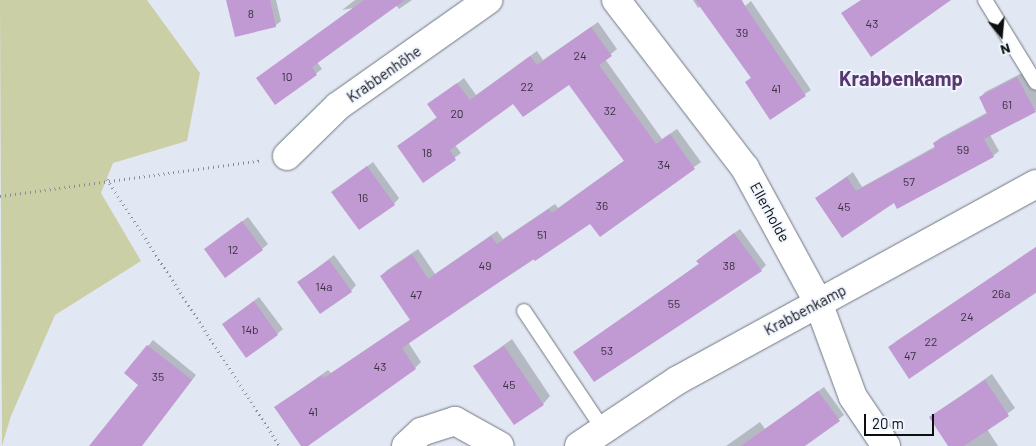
<!DOCTYPE html>
<meta charset="utf-8">
<style>
body{margin:0}
#map{position:relative;width:1036px;height:446px;overflow:hidden;background:#e2e8f3;font-family:Barlow,sans-serif}
div>[style]{position:absolute}
[style*='--x']{left:calc(var(--x)*1px);top:calc(var(--y)*1px);width:calc(var(--w)*1px);rotate:calc(var(--a)*1deg)}
.green>*{inset:0;background:#cbcfa6}
.shadow>*{inset:0;background:#0003}
.building>*{inset:0;background:#c29ad3}
.path>*{height:3px;margin-top:-1.5px;transform-origin:0;background:repeating-linear-gradient(90deg,#8a8e96 0 1px,transparent 0 5px)}
.roads{filter:drop-shadow(0 0 1px #717781) drop-shadow(0 0 1px #717781)}
.lane>*{height:14px;margin:-7px;padding:0 7px;transform-origin:7px;border-radius:7px;background:#fff}
.street>*{height:28px;margin:-14px;padding:0 14px;transform-origin:14px;border-radius:14px;background:#fff}
span{translate:-50% -50%;white-space:nowrap;text-align:center;line-height:1.15;-webkit-text-stroke:4px #f0f5fe;paint-order:stroke}
.number-label{font-size:12px;color:#3a3142}
.number-label span{-webkit-text-stroke-width:0}
.street-label{font-size:15px;color:#0d0e12}
.district-label{font-size:20px;color:#593771;font-weight:700}
.north{position:absolute;left:976px;top:10px;width:50px;height:50px;-webkit-text-stroke:4px #f0f5fe;paint-order:stroke;rotate:163deg;font-size:14px;font-weight:700;line-height:20px;text-align:center;color:#0d0e12}
.north::after{content:'';display:block;margin:auto;width:18px;height:22px;background:#0d0e12;clip-path:polygon(50% 0,100% 100%,50% 72%,0 100%)}
.scale{position:absolute;left:864px;top:414px;width:70px;height:22px;box-sizing:border-box;border:2px solid #0d0e12;border-top:0;padding-left:6px;font-size:15px;line-height:18px;white-space:nowrap;color:#0d0e12;-webkit-text-stroke:4px #f0f5fe;paint-order:stroke}
</style>
<div id="map">
<div class="green">
<i style="clip-path:polygon(0 0,147px 0,200px 73px,187px 141px,113px 163px,101px 193px,141px 261px,55px 315px,11px 416px,2px 446px)"></i>
</div>
<div class="shadow">
<i style="clip-path:polygon(227px 0,276px 0,281px 21px,275px 26px)"></i>
<i style="clip-path:polygon(355px 0,412px 0,399px 9px,396px 5px,317px 62px,322px 69px,276px 104px,353px 8px,342px 10px)"></i>
<i style="clip-path:polygon(693px 0,742px 0,745px 6px,751px 1px,811px 90px,770px 118px,746px 82px,752px 77px,701px 6px,698px 8px)"></i>
<i style="clip-path:polygon(598px 22px,617px 49px,605px 59px,662px 139px,677px 129px,701px 162px,600px 235px,591px 222px,408px 342px,421px 362px,415px 368px,302px 446px,276px 407px,328px 370px,331px 373px,411px 319px,381px 276px,387px 270px,418px 249px,435px 274px,497px 231px,503px 239px,555px 204px,558px 208px,625px 160px,569px 83px,514px 103px,455px 145px,461px 153px,424px 181px,398px 146px,437px 117px,429px 105px,464px 78px,476px 95px,537px 51px,543px 60px)"></i>
<i style="clip-path:polygon(1022px 73px,1036px 85px,1036px 110px,990px 135px,999px 151px,993px 156px,894px 201px,816px 198px,853px 172px,862px 187px,936px 146px,934px 143px,940px 138px,988px 112px,980px 98px,985px 92px)"></i>
<i style="clip-path:polygon(373px 162px,399px 198px,394px 204px,332px 192px)"></i>
<i style="clip-path:polygon(248px 217px,268px 244px,262px 249px,205px 249px)"></i>
<i style="clip-path:polygon(740px 229px,766px 265px,761px 270px,575px 352px,700px 263px,703px 256px)"></i>
<i style="clip-path:polygon(1036px 247px,1036px 293px,910px 377px,895px 342px)"></i>
<i style="clip-path:polygon(334px 255px,356px 285px,351px 291px,299px 282px)"></i>
<i style="clip-path:polygon(259px 297px,283px 329px,277px 334px,224px 324px)"></i>
<i style="clip-path:polygon(512px 339px,550px 396px,543px 404px,475px 366px)"></i>
<i style="clip-path:polygon(153px 340px,196px 375px,141px 446px,105px 446px,140px 384px,125px 373px)"></i>
<i style="clip-path:polygon(992px 374px,1015px 408px,987px 429px,998px 446px,950px 446px,931px 417px)"></i>
<i style="clip-path:polygon(824px 387px,844px 415px,803px 446px,726px 446px,760px 422px,765px 429px)"></i>
</div>
<div class="building">
<i style="clip-path:polygon(226px 0,270px 0,276px 27px,235px 37px)"></i>
<i style="clip-path:polygon(364px 0,405px 0,312px 67px,317px 75px,275px 105px,256px 78px)"></i>
<i style="clip-path:polygon(695px 0,741px 0,806px 96px,770px 120px,745px 82px,751px 78px)"></i>
<i style="clip-path:polygon(861px 0,951px 0,871px 57px,841px 13px)"></i>
<i style="clip-path:polygon(591px 27px,612px 56px,599px 65px,656px 144px,670px 134px,695px 169px,600px 237px,590px 224px,535px 261px,533px 259px,402px 348px,416px 369px,308px 446px,301px 446px,274px 407px,322px 375px,324px 378px,410px 320px,380px 276px,412px 254px,428px 279px,491px 236px,497px 244px,549px 209px,552px 213px,624px 161px,569px 85px,523px 117px,513px 104px,450px 150px,456px 160px,423px 183px,397px 146px,437px 118px,427px 104px,457px 83px,470px 100px,530px 56px,537px 65px)"></i>
<i style="clip-path:polygon(1017px 77px,1036px 112px,984px 139px,994px 157px,897px 209px,894px 203px,842px 238px,815px 198px,847px 177px,856px 191px,935px 148px,933px 143px,987px 114px,979px 97px)"></i>
<i style="clip-path:polygon(367px 166px,395px 205px,359px 230px,331px 192px)"></i>
<i style="clip-path:polygon(242px 221px,263px 250px,225px 278px,204px 249px)"></i>
<i style="clip-path:polygon(734px 233px,762px 271px,594px 382px,573px 352px,699px 264px,696px 261px)"></i>
<i style="clip-path:polygon(1036px 247px,1036px 292px,909px 379px,888px 347px)"></i>
<i style="clip-path:polygon(329px 260px,352px 292px,320px 314px,297px 282px)"></i>
<i style="clip-path:polygon(254px 301px,278px 335px,246px 358px,222px 324px)"></i>
<i style="clip-path:polygon(147px 345px,192px 380px,142px 446px,89px 446px,138px 385px,124px 373px)"></i>
<i style="clip-path:polygon(504px 346px,544px 405px,514px 425px,473px 366px)"></i>
<i style="clip-path:polygon(985px 380px,1009px 416px,964px 446px,948px 446px,929px 417px)"></i>
<i style="clip-path:polygon(818px 391px,840px 421px,805px 446px,741px 446px)"></i>
</div>
<div class="path">
<i style="--x:107;--y:179;--w:318;--a:57.1"></i>
<i style="--x:0;--y:196;--w:264;--a:-7.8"></i>
</div>
<div class="roads">
<div class="lane">
<i style="--x:985;--y:0;--w:97;--a:58.4"></i>
<i style="--x:524;--y:311;--w:142;--a:56.2"></i>
</div>
<div class="street">
<i style="--x:616;--y:0;--w:212;--a:52.5"></i>
<i style="--x:745;--y:168;--w:153;--a:61.4"></i>
<i style="--x:818;--y:302;--w:101;--a:69.8"></i>
<i style="--x:853;--y:397;--w:59;--a:56"></i>
<i style="--x:287;--y:156;--w:71;--a:-44.4"></i>
<i style="--x:338;--y:106;--w:184;--a:-35.2"></i>
<i style="--x:406;--y:446;--w:21;--a:-43"></i>
<i style="--x:421;--y:432;--w:36;--a:-18"></i>
<i style="--x:455;--y:421;--w:51;--a:29.1"></i>
<i style="--x:579;--y:446;--w:119;--a:-33.7"></i>
<i style="--x:678;--y:380;--w:408;--a:-28.7"></i>
</div>
</div>
<div class="number-label">
<span style="left:251px;top:14px">8</span>
<span style="left:872px;top:24px">43</span>
<span style="left:742px;top:33px">39</span>
<span style="left:580px;top:56px">24</span>
<span style="left:287px;top:77px">10</span>
<span style="left:527px;top:87px">22</span>
<span style="left:776px;top:89px">41</span>
<span style="left:1007px;top:105px">61</span>
<span style="left:610px;top:111px">32</span>
<span style="left:457px;top:114px">20</span>
<span style="left:963px;top:150px">59</span>
<span style="left:427px;top:153px">18</span>
<span style="left:664px;top:165px">34</span>
<span style="left:909px;top:182px">57</span>
<span style="left:363px;top:198px">16</span>
<span style="left:602px;top:206px">36</span>
<span style="left:844px;top:207px">45</span>
<span style="left:542px;top:235px">51</span>
<span style="left:233px;top:250px">12</span>
<span style="left:485px;top:266px">49</span>
<span style="left:729px;top:266px">38</span>
<span style="left:324px;top:287px">14a</span>
<span style="left:1001px;top:294px">26a</span>
<span style="left:416px;top:295px">47</span>
<span style="left:674px;top:304px">55</span>
<span style="left:967px;top:317px">24</span>
<span style="left:250px;top:330px">14b</span>
<span style="left:931px;top:342px">22</span>
<span style="left:607px;top:351px">53</span>
<span style="left:910px;top:356px">47</span>
<span style="left:380px;top:367px">43</span>
<span style="left:158px;top:377px">35</span>
<span style="left:509px;top:385px">45</span>
<span style="left:313px;top:412px">41</span>
</div>
<div class="street-label">
<span style="left:384px;top:74px;rotate:-35deg">Krabbenhöhe</span>
<span style="left:770px;top:212px;rotate:61deg">Ellerholde</span>
<span style="left:805px;top:310px;rotate:-28deg">Krabbenkamp</span>
</div>
<div class="district-label">
<span style="left:901px;top:78px">Krabbenkamp</span>
</div>
<div class="north">N</div>
<div class="scale">20 m</div>
</div>
